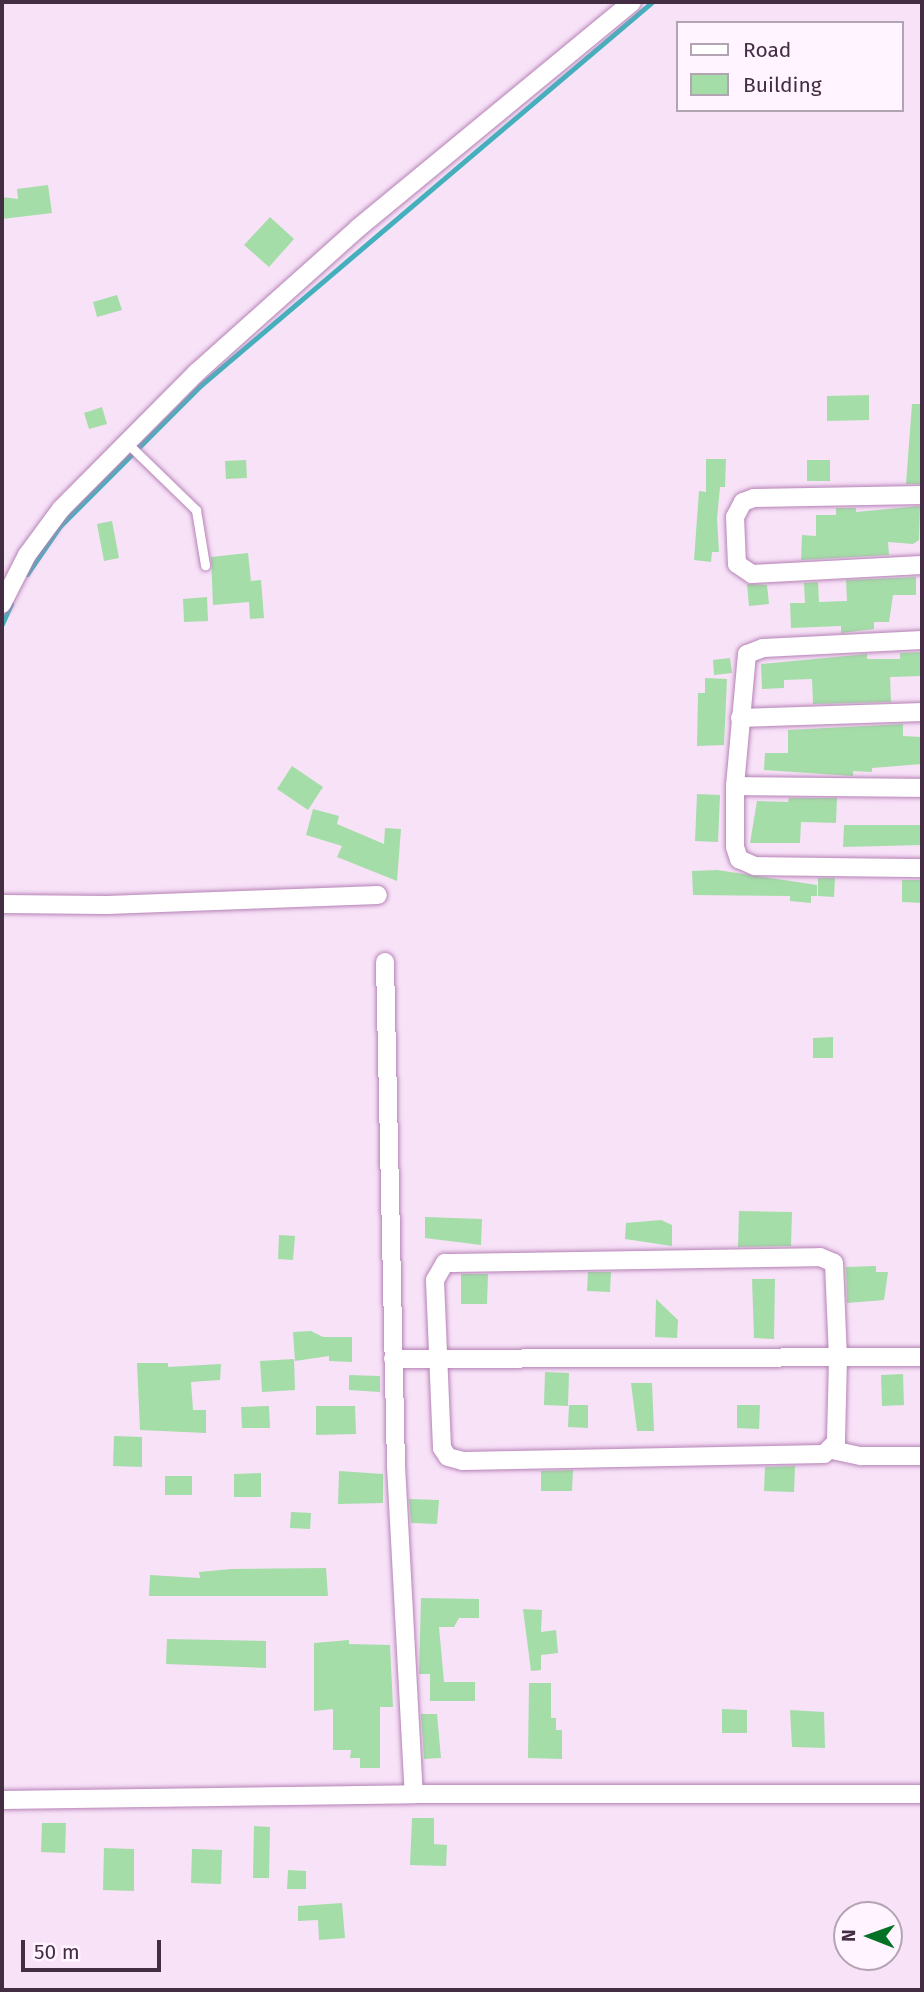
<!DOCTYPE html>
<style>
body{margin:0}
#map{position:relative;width:924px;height:1992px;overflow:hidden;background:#f8e2f8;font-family:"Fira Sans",sans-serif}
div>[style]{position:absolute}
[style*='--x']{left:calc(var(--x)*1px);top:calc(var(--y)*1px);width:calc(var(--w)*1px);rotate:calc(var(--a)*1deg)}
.stream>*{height:5px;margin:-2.5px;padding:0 2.5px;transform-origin:2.5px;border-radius:2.5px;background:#45b0bd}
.building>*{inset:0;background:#a4dda8}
.roads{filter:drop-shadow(0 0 2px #b582b5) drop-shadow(0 0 2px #b582b5)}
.lane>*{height:9px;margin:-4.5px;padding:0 4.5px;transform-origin:4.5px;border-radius:4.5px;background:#fff}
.street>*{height:18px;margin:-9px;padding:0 9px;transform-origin:9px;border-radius:9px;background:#fff}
span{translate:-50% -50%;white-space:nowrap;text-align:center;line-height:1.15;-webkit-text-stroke:5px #fff4ff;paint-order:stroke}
.frame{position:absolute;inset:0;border:4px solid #422d42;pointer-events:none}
.legend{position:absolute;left:676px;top:21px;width:228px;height:91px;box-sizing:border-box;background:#fff4ff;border:2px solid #b3a4b3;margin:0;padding:9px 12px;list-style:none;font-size:21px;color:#422d42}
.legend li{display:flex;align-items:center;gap:14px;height:35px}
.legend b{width:35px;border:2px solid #b3a4b3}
.north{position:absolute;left:833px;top:1901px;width:70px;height:70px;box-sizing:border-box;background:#fff4ff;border:2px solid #b3a4b3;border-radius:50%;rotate:271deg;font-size:19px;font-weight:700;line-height:28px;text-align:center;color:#422d42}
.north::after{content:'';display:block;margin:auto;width:24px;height:32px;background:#037224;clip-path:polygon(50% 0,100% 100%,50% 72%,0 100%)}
.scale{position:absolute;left:21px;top:1940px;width:140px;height:32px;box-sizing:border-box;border:4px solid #422d42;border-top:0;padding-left:9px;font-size:21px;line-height:24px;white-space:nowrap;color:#422d42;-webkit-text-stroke:5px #fff4ff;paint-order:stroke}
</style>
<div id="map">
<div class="stream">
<i style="--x:27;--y:574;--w:58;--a:-55.5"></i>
<i style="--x:60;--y:526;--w:199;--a:-45"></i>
<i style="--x:201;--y:385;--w:592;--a:-40.34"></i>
<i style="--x:2;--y:624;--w:22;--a:-66"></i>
</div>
<div class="building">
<i style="clip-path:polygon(48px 185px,52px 213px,2px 219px,2px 197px,18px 199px,17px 189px)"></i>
<i style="clip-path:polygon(270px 217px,294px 239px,269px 267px,244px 245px)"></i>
<i style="clip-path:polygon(117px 295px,122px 310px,97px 317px,93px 302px)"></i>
<i style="clip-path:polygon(869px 395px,869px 420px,827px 421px,827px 396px)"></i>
<i style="clip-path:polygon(912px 404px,922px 404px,922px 484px,906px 484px)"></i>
<i style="clip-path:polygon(102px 407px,107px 424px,89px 429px,84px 413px)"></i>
<i style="clip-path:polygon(706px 459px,726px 459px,725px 487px,720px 487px,717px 519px,719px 552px,712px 552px,711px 562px,694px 560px,699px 491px,706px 492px)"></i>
<i style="clip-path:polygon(246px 460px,247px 478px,226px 479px,225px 461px)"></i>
<i style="clip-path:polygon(807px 460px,830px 460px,830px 481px,807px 481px)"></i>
<i style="clip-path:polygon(920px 506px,919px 540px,913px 544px,888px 542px,889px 555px,801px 560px,802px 535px,816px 536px,816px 515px,836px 515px,836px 508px,856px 508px,856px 512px)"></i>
<i style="clip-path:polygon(112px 521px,119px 558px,104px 561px,97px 524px)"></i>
<i style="clip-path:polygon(248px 553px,251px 581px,261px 580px,264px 618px,250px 619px,249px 602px,213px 605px,211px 557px)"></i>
<i style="clip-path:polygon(916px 577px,916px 595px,893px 595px,889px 622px,874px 622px,874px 629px,841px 633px,841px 626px,791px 628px,790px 603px,805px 603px,804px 583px,818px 582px,819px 602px,847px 601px,846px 580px)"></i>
<i style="clip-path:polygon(747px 584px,767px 585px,769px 604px,749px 606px)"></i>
<i style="clip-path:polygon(207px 597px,208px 621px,184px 622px,183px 599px)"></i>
<i style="clip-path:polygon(922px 652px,922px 676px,890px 677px,891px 702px,813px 704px,812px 679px,784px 680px,784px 688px,762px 689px,761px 664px,867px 654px,867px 659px,900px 659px,900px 653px)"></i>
<i style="clip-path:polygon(730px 658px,732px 673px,714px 675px,713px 660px)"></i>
<i style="clip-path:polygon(705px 678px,727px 679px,724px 745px,697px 746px,698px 693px,705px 693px)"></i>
<i style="clip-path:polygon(903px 724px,903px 736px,922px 737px,922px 764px,872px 768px,872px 772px,853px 771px,853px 776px,764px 770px,765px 753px,788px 753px,788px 730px)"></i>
<i style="clip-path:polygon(292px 766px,323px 787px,308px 810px,277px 789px)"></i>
<i style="clip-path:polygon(697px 794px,720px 795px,718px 842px,695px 841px)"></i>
<i style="clip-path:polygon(789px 798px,837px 798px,836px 823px,801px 822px,800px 843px,750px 843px,757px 801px,788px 802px)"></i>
<i style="clip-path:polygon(313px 809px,339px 816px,337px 824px,384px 844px,385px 828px,401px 829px,397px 881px,337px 857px,342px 846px,306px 835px)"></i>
<i style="clip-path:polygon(844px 825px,922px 825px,922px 845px,843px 847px)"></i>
<i style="clip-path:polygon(717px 870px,817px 885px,817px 896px,811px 896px,811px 903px,790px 901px,790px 896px,693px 895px,692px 871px)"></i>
<i style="clip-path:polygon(818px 878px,835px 878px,834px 897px,818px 896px)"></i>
<i style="clip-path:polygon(902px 880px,922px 880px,922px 903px,902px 902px)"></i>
<i style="clip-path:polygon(833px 1037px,833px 1058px,813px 1058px,813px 1038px)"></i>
<i style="clip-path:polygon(739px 1211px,792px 1212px,791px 1246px,738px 1247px)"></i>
<i style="clip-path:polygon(425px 1217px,482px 1219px,481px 1245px,425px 1238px)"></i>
<i style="clip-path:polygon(661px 1220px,672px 1225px,672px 1246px,625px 1239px,626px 1223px)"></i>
<i style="clip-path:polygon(279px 1235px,295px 1236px,293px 1260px,278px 1259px)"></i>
<i style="clip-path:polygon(876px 1266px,876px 1272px,888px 1272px,884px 1300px,847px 1303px,846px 1267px)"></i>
<i style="clip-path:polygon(588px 1272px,611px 1272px,610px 1292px,587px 1291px)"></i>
<i style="clip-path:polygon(461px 1274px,488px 1274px,487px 1304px,461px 1304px)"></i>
<i style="clip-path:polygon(752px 1279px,775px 1279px,774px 1339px,754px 1338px)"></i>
<i style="clip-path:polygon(656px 1299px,678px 1320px,677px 1338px,655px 1337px)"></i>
<i style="clip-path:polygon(311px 1331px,323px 1337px,352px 1337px,352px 1362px,329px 1361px,329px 1356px,295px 1361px,293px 1332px)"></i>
<i style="clip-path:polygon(294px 1359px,295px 1390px,262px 1392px,260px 1361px)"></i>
<i style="clip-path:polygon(137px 1363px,168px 1363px,168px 1367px,221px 1364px,220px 1380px,191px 1382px,193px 1410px,206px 1410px,206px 1433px,140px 1430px)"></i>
<i style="clip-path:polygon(545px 1372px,569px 1373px,568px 1406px,544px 1405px)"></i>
<i style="clip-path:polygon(903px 1374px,904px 1405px,882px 1406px,881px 1375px)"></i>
<i style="clip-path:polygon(349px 1375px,380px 1376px,380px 1392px,349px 1390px)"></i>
<i style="clip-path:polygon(631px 1383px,652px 1383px,654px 1431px,637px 1431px)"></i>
<i style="clip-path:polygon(569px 1405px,588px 1405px,588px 1428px,568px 1427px)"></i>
<i style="clip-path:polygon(737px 1405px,760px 1405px,759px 1429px,737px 1428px)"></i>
<i style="clip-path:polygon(269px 1406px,270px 1428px,242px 1428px,241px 1407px)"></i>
<i style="clip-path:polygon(316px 1406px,355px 1406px,356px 1434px,316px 1435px)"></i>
<i style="clip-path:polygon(114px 1436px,142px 1437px,142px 1467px,113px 1466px)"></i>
<i style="clip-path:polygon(795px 1466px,794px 1492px,764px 1491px,765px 1467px)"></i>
<i style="clip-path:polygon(573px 1470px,572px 1491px,541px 1491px,541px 1471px)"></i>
<i style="clip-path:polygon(339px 1471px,383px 1474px,383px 1503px,338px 1504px)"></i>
<i style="clip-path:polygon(261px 1473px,261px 1497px,234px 1497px,234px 1474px)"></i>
<i style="clip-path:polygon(165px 1476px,192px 1476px,192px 1495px,165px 1495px)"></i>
<i style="clip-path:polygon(409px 1499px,439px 1500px,437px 1524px,411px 1523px)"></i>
<i style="clip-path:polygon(291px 1512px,311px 1513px,310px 1529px,290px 1528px)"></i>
<i style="clip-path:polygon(326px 1568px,328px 1596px,149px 1596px,150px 1575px,200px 1578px,199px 1572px,231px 1569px)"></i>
<i style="clip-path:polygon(421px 1598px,479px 1599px,479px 1618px,459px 1618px,454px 1627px,439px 1627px,444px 1682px,475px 1682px,475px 1701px,430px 1701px,430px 1674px,419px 1674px)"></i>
<i style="clip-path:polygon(523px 1609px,542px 1610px,541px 1632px,556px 1630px,558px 1653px,541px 1655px,541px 1670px,531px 1671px)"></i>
<i style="clip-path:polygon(167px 1639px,266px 1641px,266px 1668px,166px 1664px)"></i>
<i style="clip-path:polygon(349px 1640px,349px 1644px,390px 1645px,393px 1707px,380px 1707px,380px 1768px,360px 1768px,360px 1758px,350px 1758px,351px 1750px,333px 1750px,333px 1709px,314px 1711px,314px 1643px)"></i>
<i style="clip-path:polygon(529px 1683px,551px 1683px,551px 1718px,556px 1718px,556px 1730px,562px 1730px,562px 1759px,528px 1758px)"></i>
<i style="clip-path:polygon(722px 1709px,747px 1710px,747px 1733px,722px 1733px)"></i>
<i style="clip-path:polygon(790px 1710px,824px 1712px,825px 1748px,792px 1747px)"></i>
<i style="clip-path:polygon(421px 1714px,437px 1714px,441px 1758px,424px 1759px)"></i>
<i style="clip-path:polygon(412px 1818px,434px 1818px,434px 1844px,447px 1845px,446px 1866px,410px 1865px)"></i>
<i style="clip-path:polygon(42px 1823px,66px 1823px,65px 1853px,41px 1852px)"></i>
<i style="clip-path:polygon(254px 1826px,270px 1827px,269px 1878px,253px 1878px)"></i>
<i style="clip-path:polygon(104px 1848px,134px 1849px,134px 1891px,103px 1890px)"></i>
<i style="clip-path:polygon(192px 1849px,222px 1850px,221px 1884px,191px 1883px)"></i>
<i style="clip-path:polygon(288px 1870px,306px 1871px,306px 1889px,287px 1889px)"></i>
<i style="clip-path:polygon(342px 1903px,345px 1938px,319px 1940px,318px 1920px,298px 1921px,298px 1906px)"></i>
</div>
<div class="roads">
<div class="lane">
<i style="--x:126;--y:442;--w:98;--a:44.2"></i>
<i style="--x:196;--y:510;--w:56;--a:80.7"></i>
</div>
<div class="street">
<i style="--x:922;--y:495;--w:168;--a:179"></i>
<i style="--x:754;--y:498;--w:12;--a:160"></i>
<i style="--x:743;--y:502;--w:17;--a:118"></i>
<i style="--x:735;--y:517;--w:47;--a:87.6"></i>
<i style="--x:737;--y:564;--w:18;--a:34"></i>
<i style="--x:752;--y:574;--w:170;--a:-3"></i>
<i style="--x:2;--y:604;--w:55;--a:-63"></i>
<i style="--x:27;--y:555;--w:57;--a:-53.5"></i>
<i style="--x:61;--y:509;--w:192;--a:-45.2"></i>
<i style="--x:196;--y:373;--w:217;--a:-41.8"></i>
<i style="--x:358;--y:228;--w:355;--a:-39.5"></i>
<i style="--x:922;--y:640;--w:159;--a:177.1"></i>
<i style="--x:763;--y:648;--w:17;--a:159"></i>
<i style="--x:747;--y:654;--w:133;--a:95.2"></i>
<i style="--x:735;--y:786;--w:61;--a:90"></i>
<i style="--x:735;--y:847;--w:13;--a:72"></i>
<i style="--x:739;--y:859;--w:17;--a:24"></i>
<i style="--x:755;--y:866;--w:167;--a:0.7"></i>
<i style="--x:740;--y:718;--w:182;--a:-1.9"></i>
<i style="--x:735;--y:786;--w:187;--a:0.6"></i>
<i style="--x:2;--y:904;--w:105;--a:0.5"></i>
<i style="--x:107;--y:905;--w:271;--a:-2.1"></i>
<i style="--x:385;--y:962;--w:504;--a:88.75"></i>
<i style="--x:396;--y:1466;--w:328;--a:86.9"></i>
<i style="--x:820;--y:1257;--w:15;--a:23"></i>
<i style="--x:834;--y:1263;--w:95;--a:87.6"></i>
<i style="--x:838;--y:1358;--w:84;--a:91.4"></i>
<i style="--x:836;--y:1442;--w:17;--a:135"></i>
<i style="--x:824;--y:1454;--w:361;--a:178.9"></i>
<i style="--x:463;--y:1461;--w:16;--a:-165"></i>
<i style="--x:448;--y:1457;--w:11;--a:-124"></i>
<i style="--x:442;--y:1448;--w:168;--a:-92.4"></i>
<i style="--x:435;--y:1280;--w:20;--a:-60"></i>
<i style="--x:445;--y:1263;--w:375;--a:-0.9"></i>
<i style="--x:393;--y:1359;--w:529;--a:-0.22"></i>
<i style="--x:832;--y:1450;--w:30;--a:12"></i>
<i style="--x:861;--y:1456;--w:61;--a:0"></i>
<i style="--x:2;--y:1800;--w:412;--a:-0.8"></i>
<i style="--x:414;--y:1794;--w:508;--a:0"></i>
</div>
</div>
<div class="frame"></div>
<ul class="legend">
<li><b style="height:9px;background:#fff"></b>Road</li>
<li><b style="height:19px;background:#a4dda8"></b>Building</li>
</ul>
<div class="north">N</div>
<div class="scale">50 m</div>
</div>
